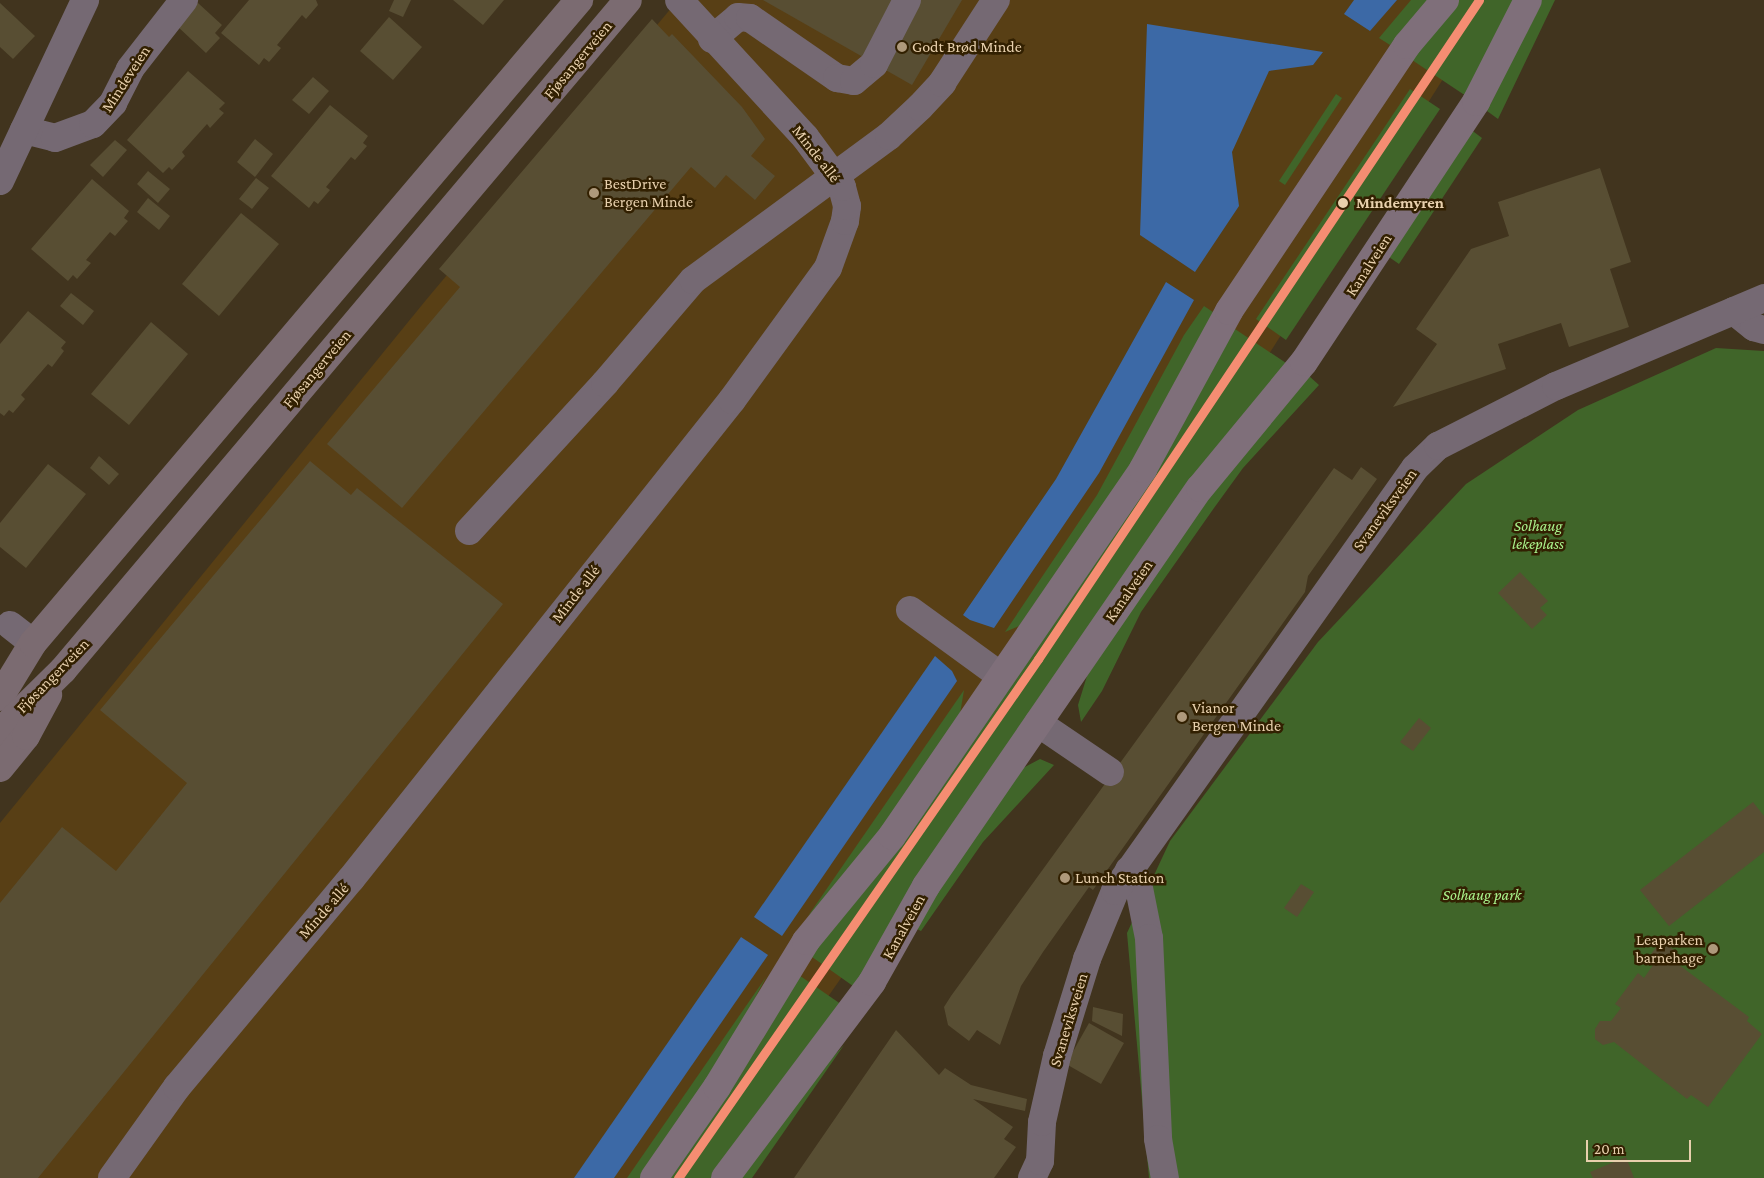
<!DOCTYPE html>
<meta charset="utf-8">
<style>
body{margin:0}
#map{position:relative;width:1764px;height:1178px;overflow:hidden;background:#41341e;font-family:"Crimson Pro",serif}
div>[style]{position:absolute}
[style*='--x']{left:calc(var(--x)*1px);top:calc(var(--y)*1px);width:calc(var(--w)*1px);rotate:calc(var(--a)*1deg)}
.built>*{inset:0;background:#583f15}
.green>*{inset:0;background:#406529}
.water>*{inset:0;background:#3c69a6}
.building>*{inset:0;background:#584e33}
.minor>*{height:28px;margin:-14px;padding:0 14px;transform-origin:14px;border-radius:14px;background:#756973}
.major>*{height:28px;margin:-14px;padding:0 14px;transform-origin:14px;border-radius:14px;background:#7f6f7a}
.highway>*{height:28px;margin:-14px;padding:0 14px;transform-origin:14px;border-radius:14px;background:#7b6b71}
.rail-1>*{height:9px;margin:-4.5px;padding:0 4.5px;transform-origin:4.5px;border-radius:4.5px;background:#f58d72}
.dots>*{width:14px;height:14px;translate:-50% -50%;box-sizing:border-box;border:2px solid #322001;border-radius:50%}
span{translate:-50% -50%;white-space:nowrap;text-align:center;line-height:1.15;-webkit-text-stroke:5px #322001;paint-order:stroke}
.poi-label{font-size:16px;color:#e8d0ad}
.left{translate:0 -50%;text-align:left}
.right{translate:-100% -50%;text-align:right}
.street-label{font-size:16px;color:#e8d0ad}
.stop-label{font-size:16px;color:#e8d0ad;font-weight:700}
.park-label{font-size:16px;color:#a9f28b;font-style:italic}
.scale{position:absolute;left:1586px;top:1140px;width:105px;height:22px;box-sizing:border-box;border:2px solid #e8d0ad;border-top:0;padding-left:6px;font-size:15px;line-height:18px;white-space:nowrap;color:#e8d0ad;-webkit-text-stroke:4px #322001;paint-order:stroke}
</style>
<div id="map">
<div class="built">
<i style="clip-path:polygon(678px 0,1493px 0,1183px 490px,701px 1178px,0 1178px,0 823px,426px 300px)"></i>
</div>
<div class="green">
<i style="clip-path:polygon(1411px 0,1430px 0,1390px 45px,1379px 38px)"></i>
<i style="clip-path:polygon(1454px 0,1519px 0,1472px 100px,1406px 56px)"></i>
<i style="clip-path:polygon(1541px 0,1555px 0,1498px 119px,1487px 111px)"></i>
<i style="clip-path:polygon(1410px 89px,1440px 109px,1286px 340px,1256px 319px)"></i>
<i style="clip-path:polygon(1336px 94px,1342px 98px,1285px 185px,1279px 181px)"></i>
<i style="clip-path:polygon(1470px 129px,1482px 138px,1399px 264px,1386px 255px)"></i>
<i style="clip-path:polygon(1204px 306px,1213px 312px,1158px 428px,1019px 626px,1005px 632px,1097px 495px,1184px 335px)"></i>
<i style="clip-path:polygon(1232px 327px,1289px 365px,860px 991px,805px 952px,1156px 472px)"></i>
<i style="clip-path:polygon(1716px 348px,1764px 351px,1764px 1178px,1149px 1178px,1127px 933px,1170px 841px,1318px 642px,1466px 484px,1578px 410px)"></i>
<i style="clip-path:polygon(1309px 376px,1319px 385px,1243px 468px,1214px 508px,1141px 612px,1102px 691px,1081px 722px,1078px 705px,1087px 676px,1200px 505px)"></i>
<i style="clip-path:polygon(964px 690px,959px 720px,843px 881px,808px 916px)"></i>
<i style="clip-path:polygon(1040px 759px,1054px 765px,983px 842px,921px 931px,915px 928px,938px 887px,1021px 769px)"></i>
<i style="clip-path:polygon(793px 971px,848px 1009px,714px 1178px,665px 1178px)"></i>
<i style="clip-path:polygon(766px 977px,736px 1035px,642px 1178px,627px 1178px)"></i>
<i style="clip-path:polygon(844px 1045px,752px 1178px,737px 1178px,801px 1091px)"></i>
</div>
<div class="water">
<i style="clip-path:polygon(1354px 0,1397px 0,1370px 31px,1344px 14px)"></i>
<i style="clip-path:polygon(1147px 24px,1323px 52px,1313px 65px,1269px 71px,1232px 152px,1239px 206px,1195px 272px,1140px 235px)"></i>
<i style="clip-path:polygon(1166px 282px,1194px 300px,1099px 473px,994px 628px,970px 620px,963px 615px,1056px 479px)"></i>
<i style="clip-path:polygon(935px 656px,952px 671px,957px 681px,782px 936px,754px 917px)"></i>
<i style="clip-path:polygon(741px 937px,768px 955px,614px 1178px,574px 1178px)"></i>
</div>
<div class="building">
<i style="clip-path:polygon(249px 0,316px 0,318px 5px,306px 19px,302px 15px,277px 45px,281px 48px,269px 62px,264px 58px,259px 65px,221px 33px)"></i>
<i style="clip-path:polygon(394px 0,411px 0,403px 17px,389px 11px)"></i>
<i style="clip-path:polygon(453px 0,504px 0,483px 25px)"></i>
<i style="clip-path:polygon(763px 0,962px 0,912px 85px)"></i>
<i style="clip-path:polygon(0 3px,35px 36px,13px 59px,0 47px)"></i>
<i style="clip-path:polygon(198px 3px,222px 25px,215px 33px,220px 38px,206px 53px,177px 26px)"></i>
<i style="clip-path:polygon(389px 17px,422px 47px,393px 80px,360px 51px)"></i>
<i style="clip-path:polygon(652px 19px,669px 37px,672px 34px,742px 107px,765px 139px,751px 156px,775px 176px,755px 200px,726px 175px,715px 188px,691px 167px,402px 508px,327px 444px,460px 287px,439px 269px)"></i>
<i style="clip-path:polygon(188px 71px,225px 103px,219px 109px,224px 113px,210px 128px,207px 124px,182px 152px,185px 156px,172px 170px,169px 167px,163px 173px,127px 140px)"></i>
<i style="clip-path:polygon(313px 77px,329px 91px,309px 114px,292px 100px)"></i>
<i style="clip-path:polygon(330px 105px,368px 136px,363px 143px,367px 146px,355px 160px,351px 157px,326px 187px,330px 190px,318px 204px,314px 201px,309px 208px,271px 176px)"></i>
<i style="clip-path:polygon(255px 139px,273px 154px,255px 177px,237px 162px)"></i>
<i style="clip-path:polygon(115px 140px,127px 150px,103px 177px,90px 165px)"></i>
<i style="clip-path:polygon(1600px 168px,1631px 262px,1610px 269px,1629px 327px,1569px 347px,1561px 323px,1498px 344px,1506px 369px,1393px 407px,1437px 344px,1416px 329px,1471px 249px,1509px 236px,1498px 202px)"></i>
<i style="clip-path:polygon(148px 171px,170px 189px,158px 203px,137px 184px)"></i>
<i style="clip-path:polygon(256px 178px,269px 188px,252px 209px,239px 199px)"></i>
<i style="clip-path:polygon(92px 179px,129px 211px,124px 218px,128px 221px,115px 236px,110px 232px,86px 260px,91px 263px,77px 279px,73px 275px,68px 281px,31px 249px)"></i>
<i style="clip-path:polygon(148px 198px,170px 216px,159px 230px,137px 212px)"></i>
<i style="clip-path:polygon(241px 213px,279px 244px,219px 316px,182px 284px)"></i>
<i style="clip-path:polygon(71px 293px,94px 311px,83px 325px,60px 306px)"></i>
<i style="clip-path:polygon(28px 311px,66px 342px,61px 348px,64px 351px,52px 367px,48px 364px,21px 395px,25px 399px,13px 413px,9px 410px,4px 416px,0 413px,0 344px)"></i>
<i style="clip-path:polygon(151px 322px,188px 354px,129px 425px,91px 394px)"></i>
<i style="clip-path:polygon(99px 456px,119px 474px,109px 485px,90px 468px)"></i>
<i style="clip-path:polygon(310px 461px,351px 495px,357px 488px,503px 604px,38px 1178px,0 1178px,0 903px,62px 827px,116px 871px,187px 783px,100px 710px)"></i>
<i style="clip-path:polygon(48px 464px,86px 494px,26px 568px,0 547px,0 523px)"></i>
<i style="clip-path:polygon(1361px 467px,1377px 479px,1308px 576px,1305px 592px,1093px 890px,1089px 887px,1043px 952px,1021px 986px,1000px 1045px,977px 1030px,969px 1041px,948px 1025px,944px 1007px,951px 996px,1334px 468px,1352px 480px)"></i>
<i style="clip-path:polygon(1520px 572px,1548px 601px,1540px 608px,1547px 615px,1532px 629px,1498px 593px)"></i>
<i style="clip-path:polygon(1419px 718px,1431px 728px,1413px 751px,1400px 742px)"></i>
<i style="clip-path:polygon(1753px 802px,1764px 816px,1764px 852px,1669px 926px,1640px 890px)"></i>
<i style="clip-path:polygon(1301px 884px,1314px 892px,1297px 917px,1284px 908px)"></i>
<i style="clip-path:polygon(1666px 944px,1674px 950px,1675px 962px,1749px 1017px,1747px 1021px,1762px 1034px,1708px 1107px,1691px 1095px,1687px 1099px,1614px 1042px,1603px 1045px,1595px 1039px,1595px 1029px,1600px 1021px,1611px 1021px,1621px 1008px,1615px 1004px,1638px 973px,1644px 978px,1653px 965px,1651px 954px,1657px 946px)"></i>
<i style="clip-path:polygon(1093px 1007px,1123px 1014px,1122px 1036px,1092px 1021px)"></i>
<i style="clip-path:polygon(1089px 1023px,1124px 1043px,1101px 1084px,1066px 1064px)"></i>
<i style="clip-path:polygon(896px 1030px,939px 1075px,945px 1068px,971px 1085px,1027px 1099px,1025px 1111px,973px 1099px,1013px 1127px,1004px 1139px,1016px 1147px,994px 1178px,794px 1178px)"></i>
<i style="clip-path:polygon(1626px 1157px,1634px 1178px,1593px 1178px,1590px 1172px)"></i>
</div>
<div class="minor">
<i style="--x:712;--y:39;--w:34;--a:-40"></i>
<i style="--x:738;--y:17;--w:12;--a:5"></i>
<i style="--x:750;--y:18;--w:106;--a:34.6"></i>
<i style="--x:837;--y:78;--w:17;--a:10"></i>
<i style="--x:854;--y:81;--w:26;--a:-40"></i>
<i style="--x:874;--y:64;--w:72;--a:-62.7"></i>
<i style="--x:24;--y:130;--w:32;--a:14"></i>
<i style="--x:55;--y:138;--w:40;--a:-20.2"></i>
<i style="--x:93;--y:124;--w:29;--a:-46"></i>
<i style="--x:113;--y:103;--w:38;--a:-63"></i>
<i style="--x:130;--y:69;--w:88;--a:-52"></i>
<i style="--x:0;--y:181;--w:200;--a:-64.8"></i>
<i style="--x:1734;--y:311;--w:26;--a:39"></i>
<i style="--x:1754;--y:327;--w:10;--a:17"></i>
<i style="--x:469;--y:531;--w:201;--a:-47.4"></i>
<i style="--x:605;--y:383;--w:135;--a:-49.5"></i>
<i style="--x:693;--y:280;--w:243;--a:-36.3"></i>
<i style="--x:889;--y:136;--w:42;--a:-43.1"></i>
<i style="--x:920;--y:107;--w:33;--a:-47"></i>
<i style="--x:942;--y:83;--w:99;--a:-57"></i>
<i style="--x:910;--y:610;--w:112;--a:36"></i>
<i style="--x:10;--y:625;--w:29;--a:38"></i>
<i style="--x:1038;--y:723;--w:87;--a:34.2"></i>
<i style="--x:1129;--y:870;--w:16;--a:55"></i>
<i style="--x:1138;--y:883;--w:56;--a:78.7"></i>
<i style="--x:1149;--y:938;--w:201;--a:87.4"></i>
<i style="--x:1158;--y:1139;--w:40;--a:80"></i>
<i style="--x:112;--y:1178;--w:112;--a:-54.5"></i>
<i style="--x:177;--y:1087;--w:271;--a:-50.1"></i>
<i style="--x:351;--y:879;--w:612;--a:-51.5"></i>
<i style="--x:732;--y:400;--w:163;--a:-54"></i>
<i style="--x:828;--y:268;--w:50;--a:-70.1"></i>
<i style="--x:845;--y:221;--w:15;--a:-82"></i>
<i style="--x:847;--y:206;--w:20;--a:-105"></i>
<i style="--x:842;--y:187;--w:62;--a:-126.5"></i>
<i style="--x:805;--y:137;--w:186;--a:-132.6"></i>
<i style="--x:1032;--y:1178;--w:19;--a:-65"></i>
<i style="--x:1040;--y:1161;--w:39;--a:-87"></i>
<i style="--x:1042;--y:1122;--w:68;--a:-77.2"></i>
<i style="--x:1057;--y:1056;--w:102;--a:-72.8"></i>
<i style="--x:1087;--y:959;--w:74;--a:-67.6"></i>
<i style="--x:1115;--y:891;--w:519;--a:-54.65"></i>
<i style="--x:1415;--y:468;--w:32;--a:-44"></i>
<i style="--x:1438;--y:446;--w:132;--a:-27"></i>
<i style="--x:1556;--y:386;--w:226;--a:-22.9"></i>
</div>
<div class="major">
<i style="--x:654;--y:1178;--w:111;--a:-55.3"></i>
<i style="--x:717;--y:1087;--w:171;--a:-58.6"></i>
<i style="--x:806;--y:941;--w:136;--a:-50.7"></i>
<i style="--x:892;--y:836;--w:445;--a:-55.6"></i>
<i style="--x:1143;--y:469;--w:180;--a:-61.4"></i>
<i style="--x:1229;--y:311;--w:320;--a:-56.2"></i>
<i style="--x:1407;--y:45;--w:59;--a:-49.8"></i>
<i style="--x:725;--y:1178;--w:245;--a:-53.1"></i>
<i style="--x:872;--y:982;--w:110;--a:-60.6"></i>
<i style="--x:926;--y:886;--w:483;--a:-55.5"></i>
<i style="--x:1200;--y:488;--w:163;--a:-50.5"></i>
<i style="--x:1304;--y:362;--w:312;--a:-56.5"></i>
<i style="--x:1476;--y:102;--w:114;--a:-63"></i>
</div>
<div class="highway">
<i style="--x:0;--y:697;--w:63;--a:-58.6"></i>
<i style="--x:33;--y:643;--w:844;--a:-49.66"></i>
<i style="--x:0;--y:732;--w:88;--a:-44.5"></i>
<i style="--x:63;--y:670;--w:876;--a:-49.86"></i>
<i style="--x:0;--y:768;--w:41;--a:-50.9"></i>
<i style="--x:26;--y:736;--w:47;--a:-61.8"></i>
</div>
<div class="rail-1">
<i style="--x:678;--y:1178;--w:632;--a:-55.25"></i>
<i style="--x:1038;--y:659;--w:793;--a:-56.21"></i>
</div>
<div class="dots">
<i style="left:902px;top:47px;background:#ae997b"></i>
<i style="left:594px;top:193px;background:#ae997b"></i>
<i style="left:1343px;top:203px;background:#e8d0ad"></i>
<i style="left:1182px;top:717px;background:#ae997b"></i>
<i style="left:1065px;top:878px;background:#ae997b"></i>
<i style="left:1713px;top:949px;background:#ae997b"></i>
</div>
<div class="poi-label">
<span class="left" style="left:912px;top:47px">Godt Brød Minde</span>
<span class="left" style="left:604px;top:193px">BestDrive<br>Bergen Minde</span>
<span class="left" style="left:1192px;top:717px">Vianor<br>Bergen Minde</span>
<span class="left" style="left:1075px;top:878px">Lunch Station</span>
<span class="right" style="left:1703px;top:949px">Leaparken<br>barnehage</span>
</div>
<div class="street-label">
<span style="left:578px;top:60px;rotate:-50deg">Fjøsangerveien</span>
<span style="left:126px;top:79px;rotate:-57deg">Mindeveien</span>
<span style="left:816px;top:154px;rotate:52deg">Minde allé</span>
<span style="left:1369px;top:265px;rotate:-57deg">Kanalveien</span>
<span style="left:317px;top:369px;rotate:-50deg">Fjøsangerveien</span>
<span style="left:1385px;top:510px;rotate:-54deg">Svaneviksveien</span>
<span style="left:1129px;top:591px;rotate:-55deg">Kanalveien</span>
<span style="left:576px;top:594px;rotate:-52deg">Minde allé</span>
<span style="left:53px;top:676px;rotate:-46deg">Fjøsangerveien</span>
<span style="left:324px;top:911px;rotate:-49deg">Minde allé</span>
<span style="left:904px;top:927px;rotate:-61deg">Kanalveien</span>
<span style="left:1069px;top:1020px;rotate:-73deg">Svaneviksveien</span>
</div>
<div class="stop-label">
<span class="left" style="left:1356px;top:203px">Mindemyren</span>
</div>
<div class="park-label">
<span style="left:1538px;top:535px">Solhaug<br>lekeplass</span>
<span style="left:1482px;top:895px">Solhaug park</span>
</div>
<div class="scale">20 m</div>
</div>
